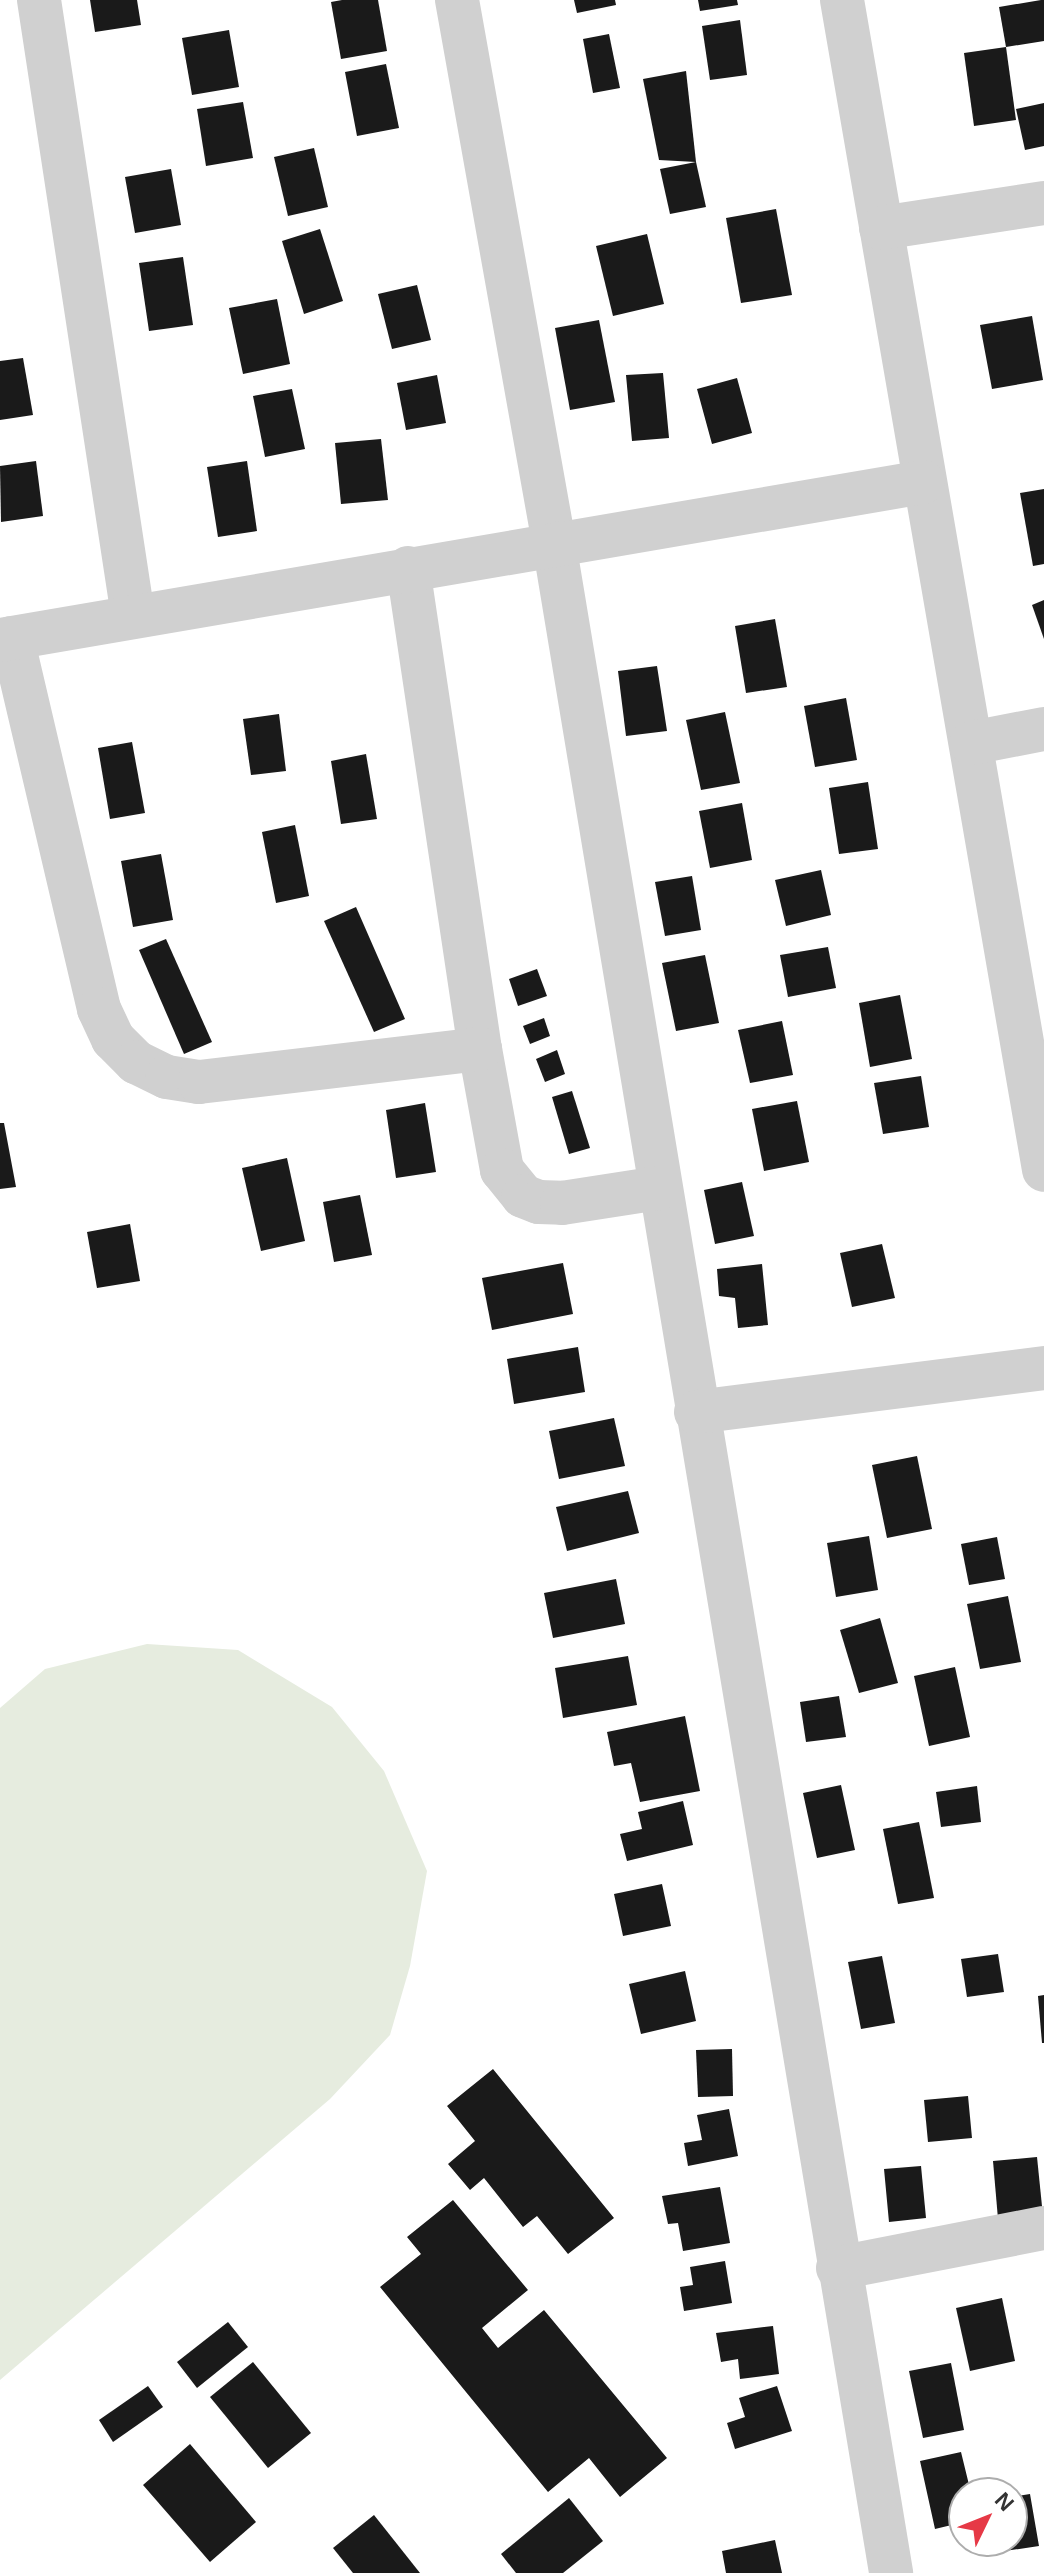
<!DOCTYPE html>
<style>
body{margin:0}
#map{position:relative;width:1044px;height:2573px;overflow:hidden;background:#fff;font-family:Helvetica,sans-serif}
div>[style]{position:absolute}
[style*='--x']{left:calc(var(--x)*1px);top:calc(var(--y)*1px);width:calc(var(--w)*1px);rotate:calc(var(--a)*1deg)}
.green>*{inset:0;background:#e6ecdf}
.building>*{inset:0;background:#1a1a1a}
.street>*{height:44px;margin:-22px;padding:0 22px;transform-origin:22px;border-radius:22px;background:#d0d0d0}
span{translate:-50% -50%;white-space:nowrap;text-align:center;line-height:1.15;-webkit-text-stroke:8px #fff;paint-order:stroke}
.north{position:absolute;left:948px;top:2477px;width:80px;height:80px;box-sizing:border-box;background:#fff;border:2px solid #adadad;border-radius:50%;rotate:47deg;font-size:22px;font-weight:700;line-height:32px;text-align:center;color:#333}
.north::after{content:'';display:block;margin:auto;width:28px;height:36px;background:#e63946;clip-path:polygon(50% 0,100% 100%,50% 72%,0 100%)}
</style>
<div id="map">
<div class="green">
<i style="clip-path:polygon(147px 1644px,238px 1650px,332px 1707px,384px 1771px,427px 1871px,410px 1966px,390px 2035px,330px 2099px,0 2380px,0 1708px,45px 1669px)"></i>
</div>
<div class="building">
<i style="clip-path:polygon(90px 0,137px 0,141px 25px,95px 32px)"></i>
<i style="clip-path:polygon(342px 0,378px 0,387px 51px,341px 59px,331px 2px)"></i>
<i style="clip-path:polygon(574px 0,615px 0,616px 5px,577px 13px)"></i>
<i style="clip-path:polygon(698px 0,737px 0,738px 5px,700px 11px)"></i>
<i style="clip-path:polygon(1041px 0,1044px 0,1044px 41px,1006px 47px,999px 7px)"></i>
<i style="clip-path:polygon(740px 20px,747px 75px,710px 80px,702px 26px)"></i>
<i style="clip-path:polygon(229px 30px,239px 87px,192px 95px,182px 38px)"></i>
<i style="clip-path:polygon(609px 34px,620px 88px,593px 93px,583px 39px)"></i>
<i style="clip-path:polygon(1006px 47px,1016px 120px,974px 126px,964px 53px)"></i>
<i style="clip-path:polygon(386px 64px,399px 128px,357px 136px,345px 72px)"></i>
<i style="clip-path:polygon(686px 71px,696px 162px,659px 160px,643px 79px)"></i>
<i style="clip-path:polygon(243px 102px,253px 158px,206px 166px,197px 109px)"></i>
<i style="clip-path:polygon(1044px 103px,1044px 146px,1025px 150px,1016px 109px)"></i>
<i style="clip-path:polygon(314px 148px,328px 207px,288px 216px,274px 157px)"></i>
<i style="clip-path:polygon(696px 162px,706px 207px,670px 214px,660px 169px)"></i>
<i style="clip-path:polygon(171px 169px,181px 225px,135px 233px,125px 177px)"></i>
<i style="clip-path:polygon(776px 209px,792px 295px,741px 303px,726px 218px)"></i>
<i style="clip-path:polygon(320px 229px,343px 301px,304px 314px,282px 241px)"></i>
<i style="clip-path:polygon(647px 234px,664px 304px,613px 316px,596px 246px)"></i>
<i style="clip-path:polygon(183px 257px,193px 325px,149px 331px,139px 263px)"></i>
<i style="clip-path:polygon(417px 285px,431px 340px,392px 349px,378px 294px)"></i>
<i style="clip-path:polygon(277px 299px,290px 364px,243px 374px,229px 308px)"></i>
<i style="clip-path:polygon(1032px 316px,1043px 380px,992px 389px,980px 325px)"></i>
<i style="clip-path:polygon(599px 320px,615px 402px,570px 410px,555px 328px)"></i>
<i style="clip-path:polygon(23px 358px,33px 415px,0 420px,0 361px)"></i>
<i style="clip-path:polygon(663px 373px,669px 438px,632px 441px,626px 375px)"></i>
<i style="clip-path:polygon(437px 375px,446px 423px,406px 430px,397px 383px)"></i>
<i style="clip-path:polygon(737px 378px,752px 433px,712px 444px,697px 389px)"></i>
<i style="clip-path:polygon(292px 389px,305px 449px,265px 457px,253px 396px)"></i>
<i style="clip-path:polygon(381px 439px,388px 500px,341px 504px,335px 443px)"></i>
<i style="clip-path:polygon(36px 461px,43px 516px,1px 522px,0 466px)"></i>
<i style="clip-path:polygon(247px 461px,257px 531px,218px 537px,207px 467px)"></i>
<i style="clip-path:polygon(1044px 489px,1044px 564px,1033px 566px,1020px 493px)"></i>
<i style="clip-path:polygon(1044px 600px,1044px 639px,1032px 605px)"></i>
<i style="clip-path:polygon(775px 619px,787px 687px,746px 693px,735px 626px)"></i>
<i style="clip-path:polygon(657px 666px,667px 731px,626px 736px,618px 671px)"></i>
<i style="clip-path:polygon(846px 698px,857px 760px,815px 767px,804px 706px)"></i>
<i style="clip-path:polygon(725px 712px,740px 783px,701px 790px,686px 720px)"></i>
<i style="clip-path:polygon(279px 714px,286px 771px,251px 775px,243px 719px)"></i>
<i style="clip-path:polygon(132px 742px,145px 813px,110px 819px,98px 748px)"></i>
<i style="clip-path:polygon(366px 754px,377px 819px,341px 824px,331px 761px)"></i>
<i style="clip-path:polygon(868px 782px,878px 849px,839px 854px,829px 788px)"></i>
<i style="clip-path:polygon(742px 803px,752px 860px,710px 868px,699px 811px)"></i>
<i style="clip-path:polygon(295px 825px,309px 896px,276px 903px,262px 832px)"></i>
<i style="clip-path:polygon(161px 854px,173px 920px,133px 927px,121px 861px)"></i>
<i style="clip-path:polygon(821px 870px,831px 915px,786px 926px,775px 880px)"></i>
<i style="clip-path:polygon(692px 876px,701px 930px,665px 936px,655px 882px)"></i>
<i style="clip-path:polygon(356px 907px,405px 1019px,374px 1032px,324px 921px)"></i>
<i style="clip-path:polygon(166px 939px,212px 1042px,184px 1054px,139px 950px)"></i>
<i style="clip-path:polygon(828px 947px,836px 988px,788px 997px,780px 955px)"></i>
<i style="clip-path:polygon(705px 955px,719px 1023px,676px 1031px,662px 963px)"></i>
<i style="clip-path:polygon(537px 969px,547px 996px,518px 1006px,509px 979px)"></i>
<i style="clip-path:polygon(900px 995px,912px 1059px,870px 1067px,859px 1003px)"></i>
<i style="clip-path:polygon(544px 1018px,550px 1036px,530px 1044px,523px 1026px)"></i>
<i style="clip-path:polygon(782px 1021px,793px 1075px,750px 1083px,738px 1030px)"></i>
<i style="clip-path:polygon(557px 1050px,565px 1074px,545px 1082px,536px 1059px)"></i>
<i style="clip-path:polygon(921px 1076px,929px 1127px,883px 1134px,874px 1083px)"></i>
<i style="clip-path:polygon(572px 1091px,590px 1148px,569px 1154px,552px 1097px)"></i>
<i style="clip-path:polygon(797px 1101px,809px 1162px,764px 1171px,752px 1109px)"></i>
<i style="clip-path:polygon(425px 1103px,436px 1172px,396px 1178px,386px 1110px)"></i>
<i style="clip-path:polygon(0 1123px,4px 1123px,16px 1187px,0 1189px)"></i>
<i style="clip-path:polygon(287px 1158px,305px 1241px,261px 1251px,242px 1168px)"></i>
<i style="clip-path:polygon(742px 1182px,754px 1236px,715px 1244px,704px 1190px)"></i>
<i style="clip-path:polygon(360px 1195px,372px 1255px,334px 1262px,323px 1202px)"></i>
<i style="clip-path:polygon(130px 1224px,140px 1281px,97px 1288px,87px 1232px)"></i>
<i style="clip-path:polygon(882px 1244px,895px 1298px,852px 1307px,840px 1253px)"></i>
<i style="clip-path:polygon(563px 1263px,573px 1314px,492px 1330px,482px 1278px)"></i>
<i style="clip-path:polygon(762px 1264px,768px 1325px,738px 1328px,735px 1298px,719px 1296px,717px 1269px)"></i>
<i style="clip-path:polygon(578px 1347px,585px 1392px,514px 1404px,507px 1359px)"></i>
<i style="clip-path:polygon(614px 1418px,625px 1466px,559px 1479px,549px 1431px)"></i>
<i style="clip-path:polygon(917px 1456px,932px 1529px,887px 1538px,872px 1465px)"></i>
<i style="clip-path:polygon(628px 1491px,639px 1533px,567px 1551px,556px 1507px)"></i>
<i style="clip-path:polygon(869px 1536px,878px 1590px,836px 1597px,827px 1543px)"></i>
<i style="clip-path:polygon(997px 1537px,1005px 1579px,969px 1585px,961px 1544px)"></i>
<i style="clip-path:polygon(616px 1579px,625px 1624px,553px 1638px,544px 1593px)"></i>
<i style="clip-path:polygon(1008px 1596px,1021px 1662px,980px 1669px,967px 1604px)"></i>
<i style="clip-path:polygon(880px 1618px,898px 1683px,859px 1693px,840px 1630px)"></i>
<i style="clip-path:polygon(628px 1656px,637px 1705px,563px 1718px,555px 1668px)"></i>
<i style="clip-path:polygon(955px 1667px,970px 1737px,929px 1746px,914px 1676px)"></i>
<i style="clip-path:polygon(839px 1696px,846px 1737px,806px 1742px,800px 1702px)"></i>
<i style="clip-path:polygon(685px 1716px,700px 1791px,640px 1802px,631px 1763px,614px 1766px,607px 1732px)"></i>
<i style="clip-path:polygon(841px 1785px,855px 1850px,817px 1858px,803px 1793px)"></i>
<i style="clip-path:polygon(977px 1786px,981px 1822px,941px 1827px,936px 1792px)"></i>
<i style="clip-path:polygon(683px 1801px,693px 1845px,627px 1861px,620px 1834px,642px 1829px,638px 1812px)"></i>
<i style="clip-path:polygon(919px 1822px,934px 1898px,898px 1904px,883px 1829px)"></i>
<i style="clip-path:polygon(662px 1884px,671px 1926px,623px 1936px,614px 1894px)"></i>
<i style="clip-path:polygon(998px 1954px,1004px 1992px,967px 1997px,961px 1959px)"></i>
<i style="clip-path:polygon(882px 1956px,895px 2023px,861px 2029px,848px 1962px)"></i>
<i style="clip-path:polygon(685px 1971px,696px 2021px,641px 2034px,629px 1984px)"></i>
<i style="clip-path:polygon(1044px 1995px,1044px 2043px,1042px 2043px,1038px 1996px)"></i>
<i style="clip-path:polygon(732px 2049px,733px 2096px,698px 2097px,696px 2050px)"></i>
<i style="clip-path:polygon(493px 2069px,614px 2218px,568px 2254px,537px 2216px,523px 2227px,484px 2178px,470px 2190px,448px 2164px,475px 2141px,447px 2106px)"></i>
<i style="clip-path:polygon(968px 2096px,972px 2138px,928px 2142px,924px 2100px)"></i>
<i style="clip-path:polygon(729px 2109px,738px 2156px,688px 2166px,684px 2143px,702px 2140px,697px 2115px)"></i>
<i style="clip-path:polygon(1037px 2157px,1043px 2216px,998px 2219px,993px 2161px)"></i>
<i style="clip-path:polygon(921px 2166px,926px 2218px,889px 2222px,884px 2169px)"></i>
<i style="clip-path:polygon(720px 2187px,730px 2243px,683px 2251px,678px 2223px,668px 2224px,662px 2196px)"></i>
<i style="clip-path:polygon(453px 2200px,528px 2290px,482px 2328px,498px 2348px,544px 2310px,667px 2458px,620px 2497px,589px 2458px,548px 2492px,380px 2287px,421px 2254px,407px 2237px)"></i>
<i style="clip-path:polygon(725px 2261px,732px 2303px,684px 2311px,680px 2287px,693px 2285px,690px 2267px)"></i>
<i style="clip-path:polygon(1002px 2298px,1015px 2361px,970px 2371px,956px 2308px)"></i>
<i style="clip-path:polygon(228px 2322px,248px 2347px,197px 2388px,177px 2362px)"></i>
<i style="clip-path:polygon(773px 2326px,779px 2374px,740px 2379px,738px 2359px,721px 2362px,716px 2333px)"></i>
<i style="clip-path:polygon(253px 2362px,311px 2433px,268px 2468px,210px 2397px)"></i>
<i style="clip-path:polygon(951px 2363px,964px 2430px,923px 2438px,909px 2371px)"></i>
<i style="clip-path:polygon(148px 2386px,163px 2407px,113px 2442px,99px 2420px)"></i>
<i style="clip-path:polygon(777px 2386px,792px 2431px,735px 2449px,727px 2423px,745px 2417px,739px 2398px)"></i>
<i style="clip-path:polygon(190px 2444px,256px 2522px,210px 2562px,143px 2485px)"></i>
<i style="clip-path:polygon(961px 2452px,971px 2493px,964px 2493px,964px 2522px,935px 2529px,920px 2461px)"></i>
<i style="clip-path:polygon(1030px 2494px,1039px 2546px,1005px 2551px,1003px 2541px,1012px 2541px,1012px 2497px)"></i>
<i style="clip-path:polygon(569px 2498px,603px 2541px,563px 2573px,516px 2573px,501px 2554px)"></i>
<i style="clip-path:polygon(374px 2515px,420px 2573px,353px 2573px,333px 2548px)"></i>
<i style="clip-path:polygon(775px 2540px,782px 2573px,726px 2573px,722px 2551px)"></i>
</div>
<div class="street">
<i style="--x:39;--y:0;--w:623;--a:81.32"></i>
<i style="--x:457;--y:0;--w:552;--a:79.87"></i>
<i style="--x:554;--y:543;--w:2058;--a:80.57"></i>
<i style="--x:842;--y:0;--w:1187;--a:80.2"></i>
<i style="--x:881;--y:228;--w:165;--a:-8.7"></i>
<i style="--x:408;--y:568;--w:486;--a:81.5"></i>
<i style="--x:480;--y:1049;--w:123;--a:79.7"></i>
<i style="--x:502;--y:1170;--w:33;--a:51"></i>
<i style="--x:523;--y:1196;--w:17;--a:21"></i>
<i style="--x:539;--y:1202;--w:23;--a:2"></i>
<i style="--x:562;--y:1203;--w:98;--a:-8.8"></i>
<i style="--x:12;--y:638;--w:381;--a:76.8"></i>
<i style="--x:99;--y:1009;--w:33;--a:65"></i>
<i style="--x:113;--y:1039;--w:33;--a:45"></i>
<i style="--x:136;--y:1062;--w:34;--a:26"></i>
<i style="--x:167;--y:1077;--w:32;--a:9"></i>
<i style="--x:199;--y:1082;--w:283;--a:-6.7"></i>
<i style="--x:0;--y:640;--w:936;--a:-9.71"></i>
<i style="--x:971;--y:743;--w:74;--a:-10.9"></i>
<i style="--x:696;--y:1412;--w:351;--a:-7.2"></i>
<i style="--x:838;--y:2268;--w:210;--a:-11"></i>
</div>
<div class="north">N</div>
</div>
